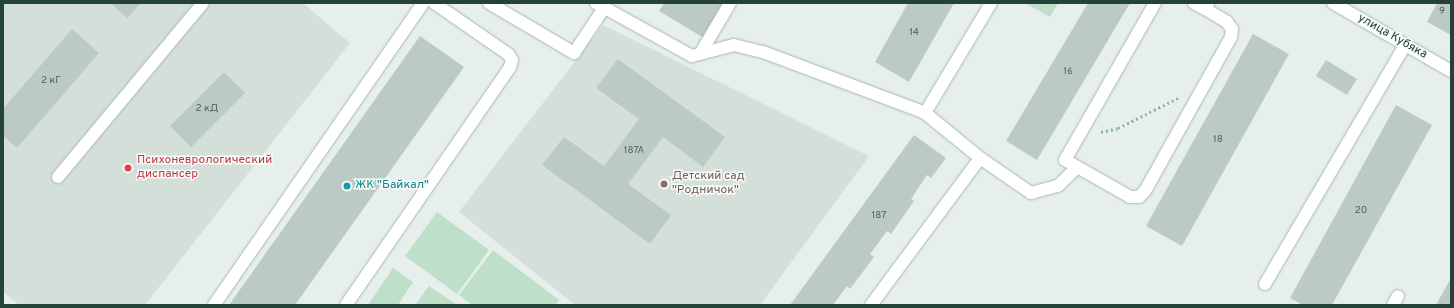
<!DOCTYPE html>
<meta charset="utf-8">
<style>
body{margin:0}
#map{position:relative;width:1454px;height:308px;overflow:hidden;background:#e6efeb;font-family:Overpass,sans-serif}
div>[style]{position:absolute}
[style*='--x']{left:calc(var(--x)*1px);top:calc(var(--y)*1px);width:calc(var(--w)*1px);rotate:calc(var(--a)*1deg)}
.built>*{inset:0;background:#d4dfda}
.green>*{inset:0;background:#bfe0c8}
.building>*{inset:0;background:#bbcac4}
.path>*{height:2.5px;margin-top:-1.25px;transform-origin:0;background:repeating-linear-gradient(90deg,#86b3a5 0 2px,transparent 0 5px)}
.roads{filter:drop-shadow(0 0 1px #a8b8b2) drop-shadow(0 0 1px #a8b8b2)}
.minor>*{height:12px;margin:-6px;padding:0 6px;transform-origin:6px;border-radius:6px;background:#fff}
.dots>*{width:11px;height:11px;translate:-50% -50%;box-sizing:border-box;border:2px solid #f7fbf9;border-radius:50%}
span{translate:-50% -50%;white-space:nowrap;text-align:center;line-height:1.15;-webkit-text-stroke:3px #f7fbf9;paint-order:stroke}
.number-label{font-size:10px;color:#4a645c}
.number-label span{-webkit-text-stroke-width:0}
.street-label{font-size:12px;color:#24423a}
.health-label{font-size:12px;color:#be3a42}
.left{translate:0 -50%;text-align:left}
.education-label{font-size:12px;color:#785e54}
.culture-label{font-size:12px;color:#0d838f}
.frame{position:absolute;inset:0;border:4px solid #24423a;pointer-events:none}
</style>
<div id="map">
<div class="built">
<i style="clip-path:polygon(3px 3px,303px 3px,350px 43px,145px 305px,19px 305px,3px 292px)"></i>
<i style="clip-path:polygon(603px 25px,869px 156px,760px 305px,575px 305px,459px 212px)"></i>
</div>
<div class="green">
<i style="clip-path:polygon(1025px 3px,1058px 3px,1050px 17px)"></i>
<i style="clip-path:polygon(437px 212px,489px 250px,457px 294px,405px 256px)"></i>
<i style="clip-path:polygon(493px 250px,559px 300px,556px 305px,472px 305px,459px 295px)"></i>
<i style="clip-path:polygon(393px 268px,413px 282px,398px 305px,368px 305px)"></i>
<i style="clip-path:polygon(429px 286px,456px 304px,456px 305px,415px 305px)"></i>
</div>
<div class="building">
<i style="clip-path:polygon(111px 3px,141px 3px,127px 18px)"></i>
<i style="clip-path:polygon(664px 3px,724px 3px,704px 38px,659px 11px)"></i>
<i style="clip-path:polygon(908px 3px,954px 3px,909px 82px,875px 62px)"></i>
<i style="clip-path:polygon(1088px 3px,1130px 3px,1037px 160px,1006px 141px)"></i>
<i style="clip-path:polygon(1437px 3px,1451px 3px,1451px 35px,1427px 22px)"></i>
<i style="clip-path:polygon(72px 29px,99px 53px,17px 148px,3px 136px,3px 109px)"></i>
<i style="clip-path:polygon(1253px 34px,1289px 54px,1182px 246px,1146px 226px)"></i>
<i style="clip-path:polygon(420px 36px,464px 67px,295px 305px,229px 305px)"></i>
<i style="clip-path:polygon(618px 59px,725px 137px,703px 167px,663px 137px,628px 184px,671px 215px,650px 244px,542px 165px,564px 137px,604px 166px,639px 119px,596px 88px)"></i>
<i style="clip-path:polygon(1326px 60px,1357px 79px,1347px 95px,1316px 76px)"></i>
<i style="clip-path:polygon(224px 72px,245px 93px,191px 147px,170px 126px)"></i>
<i style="clip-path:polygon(1396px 105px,1432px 125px,1332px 305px,1303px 305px,1290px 298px)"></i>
<i style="clip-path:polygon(914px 135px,946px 158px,931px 178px,927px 175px,911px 199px,914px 201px,891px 234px,887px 231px,870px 254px,874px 257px,850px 289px,847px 286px,833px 305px,790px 305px)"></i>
<i style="clip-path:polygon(1451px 278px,1451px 305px,1436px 305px)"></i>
</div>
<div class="path">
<i style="--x:1101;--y:132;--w:17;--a:-13"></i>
<i style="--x:1118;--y:128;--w:67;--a:-26.6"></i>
</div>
<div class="roads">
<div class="minor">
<i style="--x:489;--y:3;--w:99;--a:30.5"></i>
<i style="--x:574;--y:53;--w:54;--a:-56.3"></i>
<i style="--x:596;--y:3;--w:110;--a:28.9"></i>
<i style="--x:692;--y:56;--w:43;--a:-14.7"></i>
<i style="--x:734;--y:45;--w:30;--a:14"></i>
<i style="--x:763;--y:52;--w:173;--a:20.6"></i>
<i style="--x:925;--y:113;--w:71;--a:39.3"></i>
<i style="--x:980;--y:158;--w:62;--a:34.5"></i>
<i style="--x:1031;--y:193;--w:28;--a:-15"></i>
<i style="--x:1058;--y:186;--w:27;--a:-45"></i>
<i style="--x:1155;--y:3;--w:181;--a:119.8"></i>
<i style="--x:1065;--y:160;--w:75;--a:29.6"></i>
<i style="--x:1130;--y:197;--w:9;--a:0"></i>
<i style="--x:1139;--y:197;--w:8;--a:-45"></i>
<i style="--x:1145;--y:191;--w:176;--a:-60.8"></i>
<i style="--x:1231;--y:37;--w:8;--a:-83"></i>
<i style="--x:1232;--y:29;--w:9;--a:-126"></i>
<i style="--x:1227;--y:22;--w:26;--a:-149"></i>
<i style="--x:1194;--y:3;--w:13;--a:29"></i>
<i style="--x:1205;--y:9;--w:7;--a:-63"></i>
<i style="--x:1333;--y:3;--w:136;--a:30"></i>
<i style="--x:700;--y:54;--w:59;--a:-59.5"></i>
<i style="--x:925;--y:113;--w:128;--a:-59"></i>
<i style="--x:58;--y:177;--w:226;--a:-50.2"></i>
<i style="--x:1265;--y:284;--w:277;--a:-59.6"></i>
<i style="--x:214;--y:305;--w:367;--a:-55.3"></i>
<i style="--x:346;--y:305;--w:289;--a:-55.4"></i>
<i style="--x:510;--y:67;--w:7;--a:-74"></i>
<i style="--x:512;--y:60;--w:7;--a:-124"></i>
<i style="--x:508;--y:54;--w:90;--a:-145.4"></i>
<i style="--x:871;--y:305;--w:183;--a:-53.4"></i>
<i style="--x:1393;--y:305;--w:10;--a:-61"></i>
</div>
</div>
<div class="dots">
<i style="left:128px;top:168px;background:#e0444e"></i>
<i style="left:664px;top:184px;background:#8d6e63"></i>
<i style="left:347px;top:186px;background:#0f9aa8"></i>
</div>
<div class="number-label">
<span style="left:1442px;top:12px">9</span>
<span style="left:914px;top:33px">14</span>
<span style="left:1068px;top:72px">16</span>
<span style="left:51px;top:81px">2 кГ</span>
<span style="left:207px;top:109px">2 кД</span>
<span style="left:1218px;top:140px">18</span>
<span style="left:634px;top:151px">187А</span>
<span style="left:1361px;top:211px">20</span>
<span style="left:879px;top:216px">187</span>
</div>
<div class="street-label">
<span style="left:1392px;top:37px;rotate:30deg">улица Кубяка</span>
</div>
<div class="health-label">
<span class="left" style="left:137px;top:168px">Психоневрологический<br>диспансер</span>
</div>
<div class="education-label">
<span class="left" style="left:672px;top:184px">Детский сад<br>"Родничок"</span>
</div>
<div class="culture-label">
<span class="left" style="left:355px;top:186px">ЖК "Байкал"</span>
</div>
<div class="frame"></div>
</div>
